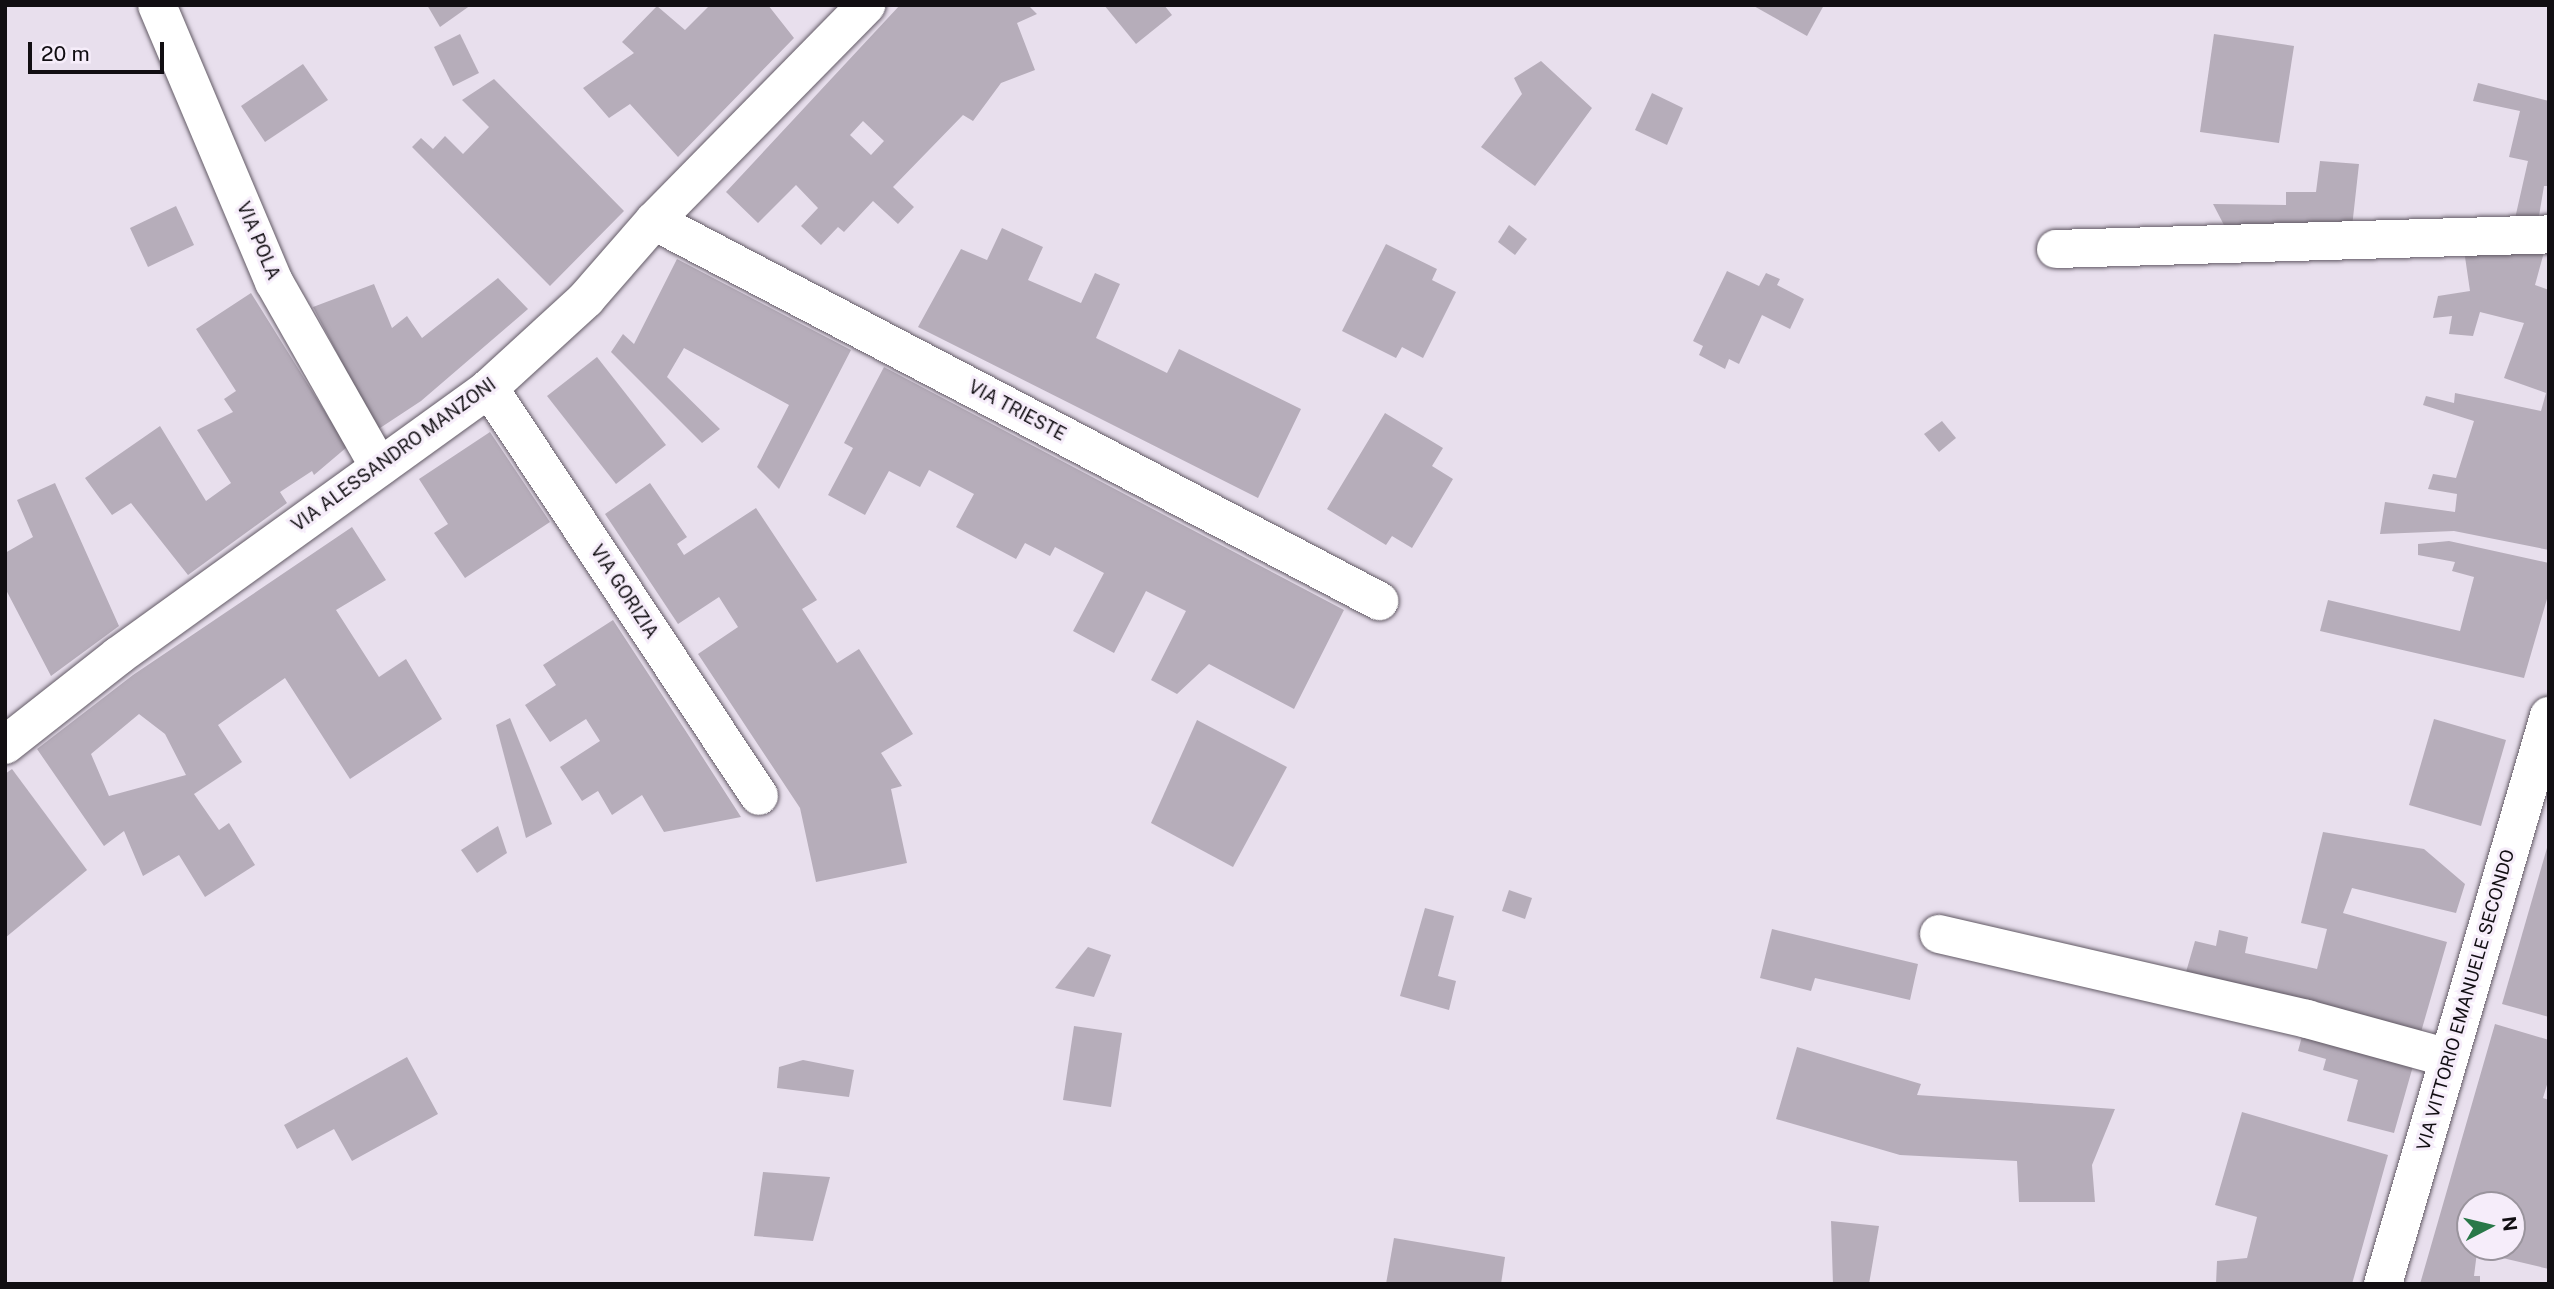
<!DOCTYPE html>
<style>
body{margin:0}
#map{position:relative;width:2554px;height:1289px;overflow:hidden;background:#e8dfed;font-family:"Public Sans",sans-serif}
div>[style]{position:absolute}
[style*='--x']{left:calc(var(--x)*1px);top:calc(var(--y)*1px);width:calc(var(--w)*1px);rotate:calc(var(--a)*1deg)}
.building>*{inset:0;background:#b6adba}
.roads{filter:drop-shadow(0 0 2px #625a65) drop-shadow(0 0 2px #625a65)}
.street>*{height:38px;margin:-19px;padding:0 19px;transform-origin:19px;border-radius:19px;background:#fff}
.secondary>*{height:38px;margin:-19px;padding:0 19px;transform-origin:19px;border-radius:19px;background:#fff}
span{translate:-50% -50%;white-space:nowrap;text-align:center;line-height:1.15;-webkit-text-stroke:6px #f6edfa;paint-order:stroke}
.street-label{font-size:18px;color:#110e12}
.frame{position:absolute;inset:0;border:7px solid #110e12;pointer-events:none}
.north{position:absolute;left:2456px;top:1191px;width:70px;height:70px;box-sizing:border-box;background:#f6edfa;border:2px solid #9a949d;border-radius:50%;rotate:83deg;font-size:19px;font-weight:700;line-height:28px;text-align:center;color:#110e12}
.north::after{content:'';display:block;margin:auto;width:24px;height:32px;background:#297848;clip-path:polygon(50% 0,100% 100%,50% 72%,0 100%)}
.scale{position:absolute;left:28px;top:42px;width:136px;height:32px;box-sizing:border-box;border:4px solid #110e12;border-top:0;padding-left:9px;font-size:21px;line-height:24px;white-space:nowrap;color:#110e12;-webkit-text-stroke:5px #f6edfa;paint-order:stroke}
</style>
<div id="map">
<div class="building">
<i style="clip-path:polygon(427px 5px,471px 5px,440px 27px)"></i>
<i style="clip-path:polygon(710px 5px,768px 5px,794px 38px,678px 157px,630px 104px,609px 118px,583px 88px,634px 53px,622px 42px,657px 6px,685px 30px)"></i>
<i style="clip-path:polygon(evenodd,900px 5px,1028px 5px,1037px 14px,1017px 23px,1035px 70px,1001px 83px,973px 121px,963px 115px,893px 187px,914px 207px,898px 224px,873px 201px,844px 232px,838px 227px,821px 245px,801px 226px,818px 208px,796px 185px,758px 223px,726px 192px,900px 5px,863px 121px,884px 141px,871px 155px,850px 135px,863px 121px)"></i>
<i style="clip-path:polygon(1104px 5px,1164px 5px,1172px 15px,1136px 44px)"></i>
<i style="clip-path:polygon(1752px 5px,1824px 5px,1807px 36px)"></i>
<i style="clip-path:polygon(460px 34px,479px 73px,453px 86px,434px 47px)"></i>
<i style="clip-path:polygon(2214px 34px,2294px 46px,2279px 143px,2200px 132px)"></i>
<i style="clip-path:polygon(1541px 61px,1592px 108px,1535px 186px,1481px 147px,1522px 94px,1514px 78px)"></i>
<i style="clip-path:polygon(303px 64px,328px 100px,265px 142px,241px 106px)"></i>
<i style="clip-path:polygon(494px 79px,624px 211px,550px 286px,412px 147px,421px 138px,433px 149px,445px 136px,463px 154px,489px 127px,462px 100px)"></i>
<i style="clip-path:polygon(2478px 83px,2549px 101px,2549px 186px,2544px 186px,2538px 222px,2514px 223px,2528px 161px,2509px 157px,2520px 111px,2473px 101px)"></i>
<i style="clip-path:polygon(1652px 93px,1683px 108px,1667px 145px,1635px 130px)"></i>
<i style="clip-path:polygon(2320px 161px,2359px 164px,2352px 227px,2225px 227px,2213px 204px,2286px 205px,2286px 192px,2316px 192px)"></i>
<i style="clip-path:polygon(176px 206px,194px 245px,148px 267px,130px 228px)"></i>
<i style="clip-path:polygon(1509px 225px,1527px 239px,1515px 255px,1498px 242px)"></i>
<i style="clip-path:polygon(1002px 228px,1043px 247px,1028px 280px,1081px 303px,1095px 273px,1120px 284px,1096px 338px,1167px 373px,1179px 349px,1301px 409px,1258px 498px,918px 327px,961px 249px,987px 260px)"></i>
<i style="clip-path:polygon(1386px 244px,1437px 269px,1432px 280px,1456px 292px,1423px 358px,1402px 347px,1396px 358px,1342px 331px)"></i>
<i style="clip-path:polygon(2546px 245px,2535px 285px,2549px 290px,2549px 550px,2454px 531px,2380px 534px,2385px 502px,2455px 512px,2457px 494px,2428px 489px,2433px 474px,2456px 478px,2474px 421px,2423px 405px,2426px 396px,2454px 403px,2455px 393px,2541px 411px,2546px 393px,2504px 378px,2524px 323px,2480px 312px,2473px 336px,2449px 334px,2452px 316px,2433px 318px,2438px 296px,2470px 291px,2464px 250px)"></i>
<i style="clip-path:polygon(677px 259px,851px 350px,779px 489px,757px 467px,789px 405px,684px 348px,667px 377px,720px 429px,702px 443px,611px 352px,623px 334px,634px 344px)"></i>
<i style="clip-path:polygon(1727px 271px,1759px 286px,1766px 273px,1780px 279px,1777px 285px,1804px 299px,1790px 329px,1762px 315px,1739px 364px,1729px 359px,1725px 369px,1699px 355px,1703px 346px,1693px 341px)"></i>
<i style="clip-path:polygon(498px 278px,528px 309px,421px 401px,377px 430px,313px 307px,374px 284px,392px 328px,407px 316px,422px 338px)"></i>
<i style="clip-path:polygon(251px 293px,347px 447px,314px 475px,312px 471px,280px 492px,287px 503px,188px 575px,131px 503px,112px 515px,85px 478px,160px 426px,206px 501px,231px 483px,197px 430px,233px 412px,224px 399px,236px 391px,196px 329px)"></i>
<i style="clip-path:polygon(597px 357px,666px 445px,616px 484px,547px 396px)"></i>
<i style="clip-path:polygon(884px 367px,1344px 610px,1294px 709px,1209px 664px,1177px 694px,1151px 680px,1186px 611px,1146px 591px,1114px 653px,1073px 631px,1104px 573px,1055px 547px,1050px 556px,1025px 543px,1016px 559px,956px 527px,974px 494px,929px 470px,920px 487px,889px 471px,865px 515px,828px 495px,853px 448px,844px 443px)"></i>
<i style="clip-path:polygon(1385px 413px,1443px 448px,1432px 466px,1453px 479px,1412px 548px,1392px 536px,1386px 545px,1327px 509px)"></i>
<i style="clip-path:polygon(1942px 421px,1956px 438px,1939px 452px,1924px 434px)"></i>
<i style="clip-path:polygon(490px 432px,550px 522px,465px 578px,434px 533px,448px 524px,419px 479px)"></i>
<i style="clip-path:polygon(55px 483px,119px 626px,51px 676px,5px 588px,5px 553px,33px 537px,17px 500px)"></i>
<i style="clip-path:polygon(650px 483px,687px 537px,677px 544px,684px 555px,756px 508px,817px 600px,802px 609px,837px 663px,859px 649px,913px 734px,881px 753px,902px 786px,891px 789px,907px 863px,816px 882px,800px 808px,698px 654px,738px 627px,719px 597px,678px 624px,605px 514px)"></i>
<i style="clip-path:polygon(evenodd,352px 527px,386px 580px,336px 610px,379px 677px,406px 659px,442px 719px,350px 779px,285px 678px,218px 725px,242px 762px,194px 794px,219px 830px,229px 823px,255px 865px,205px 897px,179px 855px,143px 876px,124px 831px,104px 846px,37px 749px,133px 675px,352px 527px,139px 714px,165px 734px,186px 775px,109px 796px,91px 754px,139px 714px)"></i>
<i style="clip-path:polygon(2449px 541px,2549px 563px,2549px 592px,2524px 678px,2320px 631px,2328px 600px,2460px 631px,2474px 577px,2452px 571px,2455px 562px,2418px 555px,2418px 544px)"></i>
<i style="clip-path:polygon(613px 620px,687px 733px,741px 817px,664px 832px,642px 795px,612px 815px,598px 791px,582px 801px,560px 767px,600px 741px,586px 719px,550px 742px,525px 705px,556px 685px,543px 665px)"></i>
<i style="clip-path:polygon(510px 718px,552px 824px,526px 838px,496px 725px)"></i>
<i style="clip-path:polygon(2434px 719px,2506px 740px,2481px 826px,2409px 805px)"></i>
<i style="clip-path:polygon(1197px 720px,1287px 767px,1233px 867px,1151px 823px)"></i>
<i style="clip-path:polygon(12px 769px,87px 870px,5px 938px,5px 774px)"></i>
<i style="clip-path:polygon(498px 826px,507px 853px,477px 873px,461px 850px)"></i>
<i style="clip-path:polygon(2323px 832px,2424px 849px,2465px 884px,2456px 913px,2352px 888px,2343px 913px,2447px 942px,2419px 1039px,2184px 979px,2195px 941px,2216px 946px,2219px 930px,2248px 937px,2245px 953px,2317px 969px,2327px 929px,2301px 923px)"></i>
<i style="clip-path:polygon(2549px 841px,2549px 1017px,2502px 1004px)"></i>
<i style="clip-path:polygon(1509px 890px,1532px 898px,1525px 919px,1502px 911px)"></i>
<i style="clip-path:polygon(1425px 908px,1454px 916px,1438px 976px,1456px 981px,1449px 1010px,1400px 996px)"></i>
<i style="clip-path:polygon(1772px 929px,1918px 964px,1910px 1000px,1815px 978px,1811px 991px,1760px 978px)"></i>
<i style="clip-path:polygon(1088px 947px,1111px 955px,1094px 997px,1055px 988px)"></i>
<i style="clip-path:polygon(evenodd,2495px 1024px,2549px 1040px,2549px 1078px,2543px 1098px,2549px 1100px,2549px 1269px,2477px 1252px,2474px 1276px,2480px 1276px,2480px 1284px,2420px 1284px,2495px 1024px,2470px 1205px,2512px 1205px,2512px 1247px,2470px 1247px,2470px 1205px)"></i>
<i style="clip-path:polygon(1074px 1026px,1122px 1033px,1111px 1107px,1063px 1100px)"></i>
<i style="clip-path:polygon(2304px 1029px,2415px 1059px,2394px 1133px,2347px 1121px,2358px 1080px,2323px 1070px,2326px 1059px,2298px 1051px)"></i>
<i style="clip-path:polygon(1797px 1047px,1921px 1084px,1917px 1095px,2115px 1109px,2092px 1165px,2095px 1202px,2019px 1202px,2017px 1161px,1900px 1155px,1776px 1119px)"></i>
<i style="clip-path:polygon(407px 1057px,438px 1114px,352px 1161px,334px 1129px,297px 1149px,284px 1125px)"></i>
<i style="clip-path:polygon(803px 1060px,854px 1070px,849px 1097px,777px 1088px,779px 1067px)"></i>
<i style="clip-path:polygon(2242px 1112px,2388px 1155px,2352px 1284px,2216px 1284px,2217px 1261px,2247px 1258px,2257px 1217px,2215px 1205px)"></i>
<i style="clip-path:polygon(763px 1172px,830px 1177px,813px 1241px,754px 1236px)"></i>
<i style="clip-path:polygon(1831px 1221px,1879px 1226px,1869px 1284px,1833px 1284px)"></i>
<i style="clip-path:polygon(1394px 1238px,1505px 1257px,1501px 1284px,1386px 1284px)"></i>
</div>
<div class="roads">
<div class="street">
<i style="--x:157;--y:5;--w:301;--a:67.1"></i>
<i style="--x:274;--y:282;--w:213;--a:60.4"></i>
<i style="--x:654;--y:221;--w:819;--a:27.66"></i>
<i style="--x:2056;--y:249;--w:493;--a:-1.7"></i>
<i style="--x:489;--y:388;--w:489;--a:56.5"></i>
<i style="--x:1939;--y:934;--w:378;--a:13"></i>
<i style="--x:2307;--y:1019;--w:147;--a:15.4"></i>
</div>
<div class="secondary">
<i style="--x:5;--y:745;--w:144;--a:-38.2"></i>
<i style="--x:118;--y:656;--w:458;--a:-35.8"></i>
<i style="--x:489;--y:388;--w:132;--a:-42.5"></i>
<i style="--x:586;--y:299;--w:103;--a:-48.9"></i>
<i style="--x:654;--y:221;--w:303;--a:-45.5"></i>
<i style="--x:2383;--y:1284;--w:592;--a:-73.71"></i>
</div>
</div>
<div class="street-label">
<span style="left:258px;top:241px;rotate:67deg">VIA POLA</span>
<span style="left:1017px;top:411px;rotate:28deg">VIA TRIESTE</span>
<span style="left:394px;top:455px;rotate:-36deg">VIA ALESSANDRO MANZONI</span>
<span style="left:624px;top:592px;rotate:57deg">VIA GORIZIA</span>
<span style="left:2466px;top:1000px;rotate:-74deg">VIA VITTORIO EMANUELE SECONDO</span>
</div>
<div class="frame"></div>
<div class="north">N</div>
<div class="scale">20 m</div>
</div>
